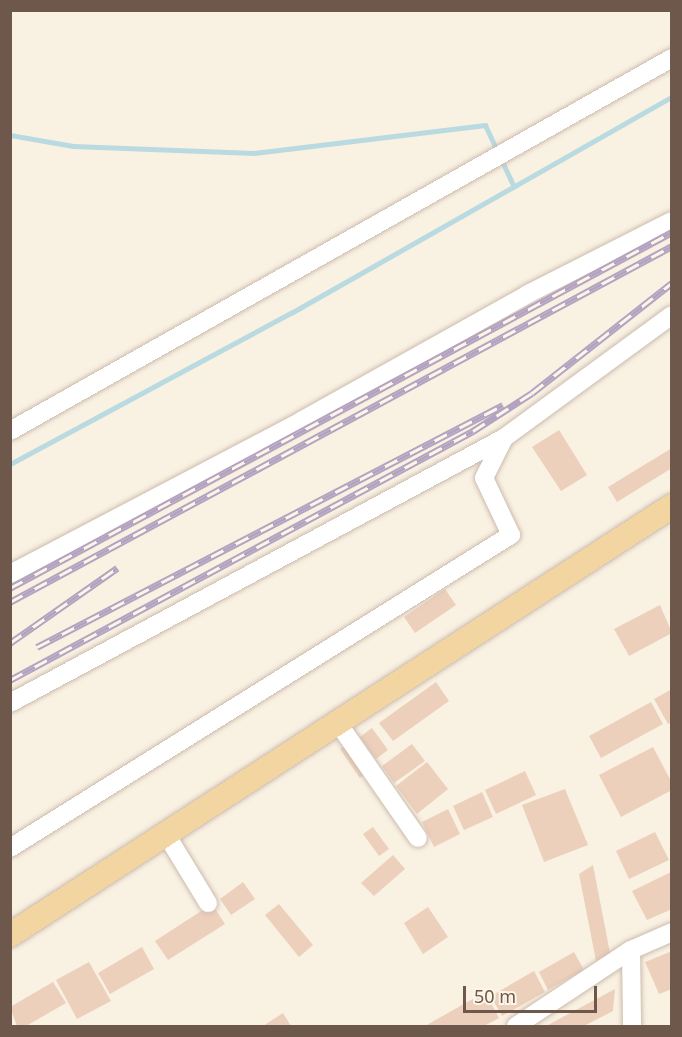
<!DOCTYPE html>
<style>
body{margin:0}
#map{position:relative;width:682px;height:1037px;overflow:hidden;background:#f9f1e2;font-family:"Noto Sans",sans-serif}
div>[style]{position:absolute}
[style*='--x']{left:calc(var(--x)*1px);top:calc(var(--y)*1px);width:calc(var(--w)*1px);rotate:calc(var(--a)*1deg)}
.stream>*{height:5px;margin:-2.5px;padding:0 2.5px;transform-origin:2.5px;border-radius:2.5px;background:#b9dae0}
.building>*{inset:0;background:#ecd0bc}
.roads{filter:drop-shadow(0 0 2px #cbbbad) drop-shadow(0 0 2px #cbbbad)}
.minor>*{height:18px;margin:-9px;padding:0 9px;transform-origin:9px;border-radius:9px;background:#fff}
.major>*{height:24px;margin:-12px;padding:0 12px;transform-origin:12px;border-radius:12px;background:#f2d5a0}
.rail>*{height:7px;margin-top:-3.5px;transform-origin:0;background:repeating-linear-gradient(90deg,#fdf5e7 0 14px,#b3a3c1 0 28px);box-sizing:border-box;border-block:2px solid #b3a3c1}
span{translate:-50% -50%;white-space:nowrap;text-align:center;line-height:1.15;-webkit-text-stroke:5px #fdf5e7;paint-order:stroke}
.frame{position:absolute;inset:0;border:12px solid #6e584b;pointer-events:none}
.scale{position:absolute;left:463px;top:986px;width:134px;height:27px;box-sizing:border-box;border:3px solid #6e584b;border-top:0;padding-left:8px;font-size:18px;line-height:21px;white-space:nowrap;color:#6e584b;-webkit-text-stroke:4px #fdf5e7;paint-order:stroke}
</style>
<div id="map">
<div class="stream">
<i style="--x:10;--y:135;--w:64;--a:9.9"></i>
<i style="--x:73;--y:146;--w:181;--a:2.2"></i>
<i style="--x:254;--y:153;--w:233;--a:-6.9"></i>
<i style="--x:485;--y:125;--w:68;--a:64.9"></i>
<i style="--x:10;--y:464;--w:319;--a:-28.3"></i>
<i style="--x:291;--y:313;--w:438;--a:-29.6"></i>
</div>
<div class="building">
<i style="clip-path:polygon(559px 430px,587px 475px,561px 491px,532px 447px)"></i>
<i style="clip-path:polygon(672px 448px,672px 468px,617px 502px,608px 487px)"></i>
<i style="clip-path:polygon(445px 589px,456px 605px,415px 633px,404px 617px)"></i>
<i style="clip-path:polygon(660px 605px,672px 633px,629px 656px,614px 629px)"></i>
<i style="clip-path:polygon(436px 682px,449px 701px,393px 741px,379px 723px)"></i>
<i style="clip-path:polygon(672px 689px,672px 722px,668px 724px,654px 699px)"></i>
<i style="clip-path:polygon(651px 702px,663px 724px,601px 758px,589px 736px)"></i>
<i style="clip-path:polygon(372px 728px,388px 750px,376px 759px,360px 737px)"></i>
<i style="clip-path:polygon(348px 744px,368px 772px,360px 778px,340px 749px)"></i>
<i style="clip-path:polygon(412px 744px,425px 761px,394px 783px,382px 766px)"></i>
<i style="clip-path:polygon(653px 747px,672px 783px,672px 790px,621px 817px,599px 775px)"></i>
<i style="clip-path:polygon(427px 762px,448px 789px,417px 814px,396px 786px)"></i>
<i style="clip-path:polygon(525px 771px,536px 795px,496px 814px,485px 790px)"></i>
<i style="clip-path:polygon(565px 789px,588px 845px,544px 862px,522px 805px)"></i>
<i style="clip-path:polygon(482px 792px,493px 817px,464px 830px,453px 806px)"></i>
<i style="clip-path:polygon(448px 809px,460px 834px,434px 847px,422px 822px)"></i>
<i style="clip-path:polygon(373px 827px,389px 849px,379px 856px,363px 834px)"></i>
<i style="clip-path:polygon(655px 832px,669px 860px,629px 879px,616px 851px)"></i>
<i style="clip-path:polygon(393px 855px,405px 869px,374px 896px,361px 883px)"></i>
<i style="clip-path:polygon(593px 865px,610px 953px,596px 961px,579px 874px)"></i>
<i style="clip-path:polygon(671px 872px,672px 909px,647px 920px,632px 891px)"></i>
<i style="clip-path:polygon(243px 882px,255px 899px,231px 915px,220px 899px)"></i>
<i style="clip-path:polygon(212px 904px,225px 924px,168px 960px,155px 941px)"></i>
<i style="clip-path:polygon(279px 904px,313px 945px,299px 957px,265px 915px)"></i>
<i style="clip-path:polygon(428px 907px,448px 937px,423px 954px,404px 923px)"></i>
<i style="clip-path:polygon(142px 947px,154px 969px,110px 994px,98px 973px)"></i>
<i style="clip-path:polygon(672px 951px,672px 989px,659px 994px,645px 962px)"></i>
<i style="clip-path:polygon(574px 952px,584px 970px,548px 990px,539px 972px)"></i>
<i style="clip-path:polygon(89px 962px,111px 1001px,77px 1019px,56px 980px)"></i>
<i style="clip-path:polygon(534px 971px,545px 992px,502px 1016px,491px 996px)"></i>
<i style="clip-path:polygon(53px 982px,66px 1003px,26px 1026px,17px 1026px,10px 1007px)"></i>
<i style="clip-path:polygon(615px 989px,613px 1011px,584px 1026px,546px 1026px)"></i>
<i style="clip-path:polygon(485px 992px,499px 1018px,484px 1026px,425px 1026px)"></i>
<i style="clip-path:polygon(283px 1013px,291px 1026px,263px 1026px)"></i>
</div>
<div class="roads">
<div class="minor">
<i style="--x:10;--y:431;--w:760;--a:-29.4"></i>
<i style="--x:10;--y:574;--w:329;--a:-27.7"></i>
<i style="--x:301;--y:421;--w:260;--a:-29.2"></i>
<i style="--x:528;--y:294;--w:161;--a:-26.9"></i>
<i style="--x:10;--y:703;--w:561;--a:-28.21"></i>
<i style="--x:504;--y:438;--w:208;--a:-36.2"></i>
<i style="--x:338;--y:723;--w:140;--a:55.2"></i>
<i style="--x:166;--y:834;--w:81;--a:58.7"></i>
<i style="--x:10;--y:848;--w:591;--a:-32"></i>
<i style="--x:511;--y:535;--w:63;--a:-115.3"></i>
<i style="--x:484;--y:478;--w:45;--a:-63.4"></i>
<i style="--x:631;--y:950;--w:76;--a:89.2"></i>
<i style="--x:516;--y:1026;--w:138;--a:-33.5"></i>
<i style="--x:631;--y:950;--w:45;--a:-23.7"></i>
</div>
<div class="major">
<i style="--x:10;--y:935;--w:789;--a:-32.94"></i>
</div>
</div>
<div class="rail">
<i style="--x:10;--y:588;--w:752;--a:-28.27"></i>
<i style="--x:10;--y:602;--w:752;--a:-28.27"></i>
<i style="--x:10;--y:643;--w:131;--a:-35"></i>
<i style="--x:37;--y:647;--w:525;--a:-27.44"></i>
<i style="--x:10;--y:680;--w:526;--a:-28.27"></i>
<i style="--x:473;--y:431;--w:70;--a:-32.8"></i>
<i style="--x:532;--y:393;--w:178;--a:-38.2"></i>
</div>
<div class="frame"></div>
<div class="scale">50 m</div>
</div>
